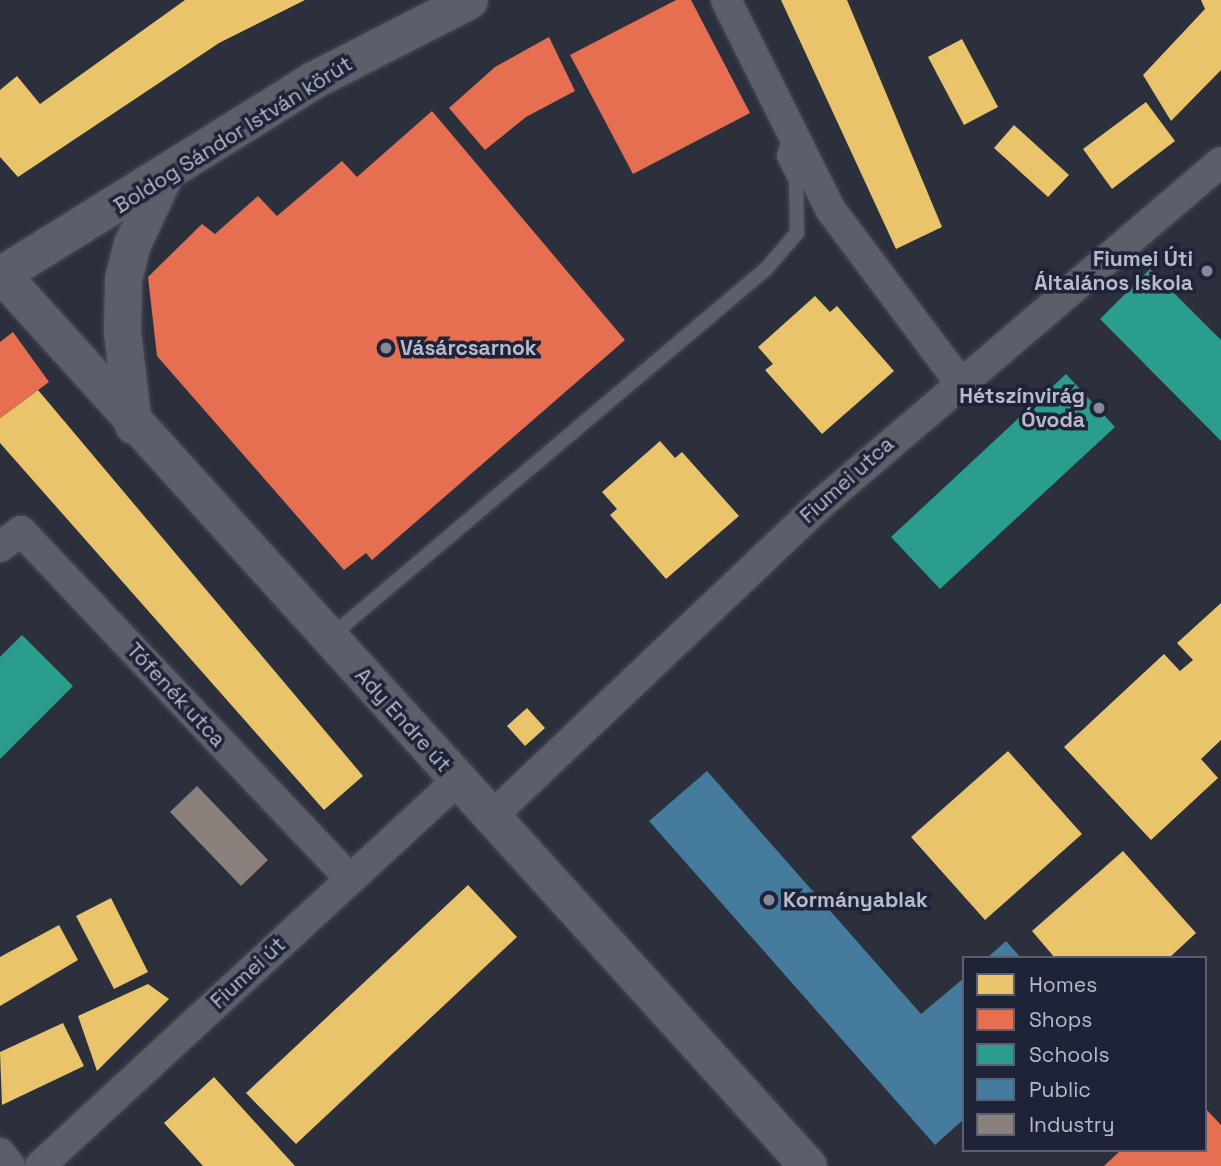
<!DOCTYPE html>
<meta charset="utf-8">
<style>
body{margin:0}
#map{position:relative;width:1221px;height:1166px;overflow:hidden;background:#2c2f3c;font-family:"Space Grotesk",sans-serif}
div>[style]{position:absolute}
[style*='--x']{left:calc(var(--x)*1px);top:calc(var(--y)*1px);width:calc(var(--w)*1px);rotate:calc(var(--a)*1deg)}
.homes>*{inset:0;background:#e9c46a}
.shops>*{inset:0;background:#e76f51}
.schools>*{inset:0;background:#2a9d8f}
.public>*{inset:0;background:#457b9d}
.industry>*{inset:0;background:#8a817c}
.roads{filter:drop-shadow(0 0 2px #484b54) drop-shadow(0 0 2px #484b54)}
.service>*{height:14px;margin:-7px;padding:0 7px;transform-origin:7px;border-radius:7px;background:#5c5e69}
.minor>*{height:30px;margin:-15px;padding:0 15px;transform-origin:15px;border-radius:15px;background:#5c5e69}
.tertiary>*{height:37px;margin:-18.5px;padding:0 18.5px;transform-origin:18.5px;border-radius:18.5px;background:#5c5e69}
.dots>*{width:19px;height:19px;translate:-50% -50%;box-sizing:border-box;border:4px solid #1e2337;border-radius:50%}
span{translate:-50% -50%;white-space:nowrap;text-align:center;line-height:1.15;-webkit-text-stroke:7px #1e2337;paint-order:stroke}
.street-label{font-size:21px;color:#b6bacc}
.poi-label{font-size:21px;color:#b6bacc;font-weight:700}
.right{translate:-100% -50%;text-align:right}
.left{translate:0 -50%;text-align:left}
.legend{position:absolute;left:962px;top:956px;width:245px;height:196px;box-sizing:border-box;background:#1e2337;border:2px solid #5b5f73;margin:0;padding:9px 12px;list-style:none;font-size:21px;color:#b6bacc}
.legend li{display:flex;align-items:center;gap:14px;height:35px}
.legend b{width:35px;border:2px solid #5b5f73}
</style>
<div id="map">
<div class="homes">
<i style="clip-path:polygon(185px 0,305px 0,219px 43px,18px 177px,0 157px,0 90px,17px 76px,40px 104px)"></i>
<i style="clip-path:polygon(781px 0,847px 0,942px 227px,896px 249px)"></i>
<i style="clip-path:polygon(1201px 0,1221px 0,1221px 70px,1171px 121px,1143px 75px,1205px 9px)"></i>
<i style="clip-path:polygon(962px 39px,998px 107px,964px 125px,928px 57px)"></i>
<i style="clip-path:polygon(1146px 102px,1175px 141px,1112px 189px,1083px 149px)"></i>
<i style="clip-path:polygon(1014px 125px,1069px 175px,1048px 197px,994px 148px)"></i>
<i style="clip-path:polygon(815px 296px,830px 312px,837px 306px,894px 371px,822px 434px,765px 370px,773px 364px,758px 347px)"></i>
<i style="clip-path:polygon(38px 390px,363px 776px,324px 810px,0 443px,0 418px)"></i>
<i style="clip-path:polygon(660px 441px,675px 458px,682px 452px,739px 516px,666px 579px,610px 515px,617px 509px,602px 492px)"></i>
<i style="clip-path:polygon(1221px 603px,1221px 740px,1201px 759px,1218px 778px,1151px 840px,1064px 747px,1164px 654px,1180px 671px,1193px 660px,1177px 643px)"></i>
<i style="clip-path:polygon(527px 708px,545px 728px,525px 746px,507px 726px)"></i>
<i style="clip-path:polygon(1008px 751px,1082px 834px,985px 920px,911px 837px)"></i>
<i style="clip-path:polygon(1123px 851px,1196px 933px,1169px 958px,1055px 958px,1032px 931px)"></i>
<i style="clip-path:polygon(468px 885px,517px 937px,296px 1144px,246px 1093px)"></i>
<i style="clip-path:polygon(111px 898px,148px 972px,114px 989px,76px 916px)"></i>
<i style="clip-path:polygon(59px 925px,78px 960px,0 1006px,0 957px)"></i>
<i style="clip-path:polygon(148px 984px,169px 999px,97px 1071px,78px 1016px)"></i>
<i style="clip-path:polygon(63px 1023px,84px 1066px,2px 1105px,0 1052px)"></i>
<i style="clip-path:polygon(214px 1077px,295px 1166px,203px 1166px,164px 1123px)"></i>
</div>
<div class="shops">
<i style="clip-path:polygon(676px 0,691px 0,750px 113px,633px 174px,570px 55px)"></i>
<i style="clip-path:polygon(549px 37px,575px 91px,526px 117px,485px 150px,449px 108px,495px 67px)"></i>
<i style="clip-path:polygon(432px 111px,625px 340px,372px 560px,366px 553px,344px 570px,157px 356px,148px 277px,202px 224px,215px 234px,258px 196px,277px 216px,342px 161px,357px 177px)"></i>
<i style="clip-path:polygon(13px 332px,49px 382px,0 418px,0 342px)"></i>
<i style="clip-path:polygon(1205px 1108px,1221px 1125px,1221px 1166px,1104px 1166px,1121px 1150px,1205px 1150px)"></i>
</div>
<div class="schools">
<i style="clip-path:polygon(1150px 269px,1221px 340px,1221px 441px,1100px 319px)"></i>
<i style="clip-path:polygon(1066px 374px,1115px 427px,940px 589px,891px 537px)"></i>
<i style="clip-path:polygon(22px 635px,73px 686px,0 759px,0 657px)"></i>
</div>
<div class="public">
<i style="clip-path:polygon(707px 771px,921px 1014px,964px 978px,964px 1119px,935px 1145px,649px 821px)"></i>
<i style="clip-path:polygon(1006px 941px,1021px 958px,987px 958px)"></i>
</div>
<div class="industry">
<i style="clip-path:polygon(197px 786px,268px 860px,241px 886px,170px 812px)"></i>
</div>
<div class="roads">
<div class="service">
<i style="--x:330;--y:637;--w:571;--a:-40.17"></i>
<i style="--x:766;--y:269;--w:48;--a:-49.3"></i>
<i style="--x:797;--y:233;--w:52;--a:-91.1"></i>
<i style="--x:796;--y:181;--w:28;--a:-116"></i>
<i style="--x:784;--y:156;--w:21;--a:-73"></i>
</div>
<div class="minor">
<i style="--x:726;--y:0;--w:233;--a:63.5"></i>
<i style="--x:830;--y:209;--w:214;--a:53.2"></i>
<i style="--x:0;--y:547;--w:26;--a:-37"></i>
<i style="--x:21;--y:531;--w:479;--a:46.6"></i>
<i style="--x:491;--y:817;--w:458;--a:-43.5"></i>
<i style="--x:823;--y:502;--w:523;--a:-40.51"></i>
<i style="--x:0;--y:1153;--w:16;--a:52"></i>
<i style="--x:40;--y:1166;--w:569;--a:-42.72"></i>
</div>
<div class="tertiary">
<i style="--x:0;--y:273;--w:1204;--a:47.86"></i>
<i style="--x:0;--y:275;--w:369;--a:-31.9"></i>
<i style="--x:313;--y:80;--w:175;--a:-27.1"></i>
<i style="--x:133;--y:425;--w:94;--a:-96.7"></i>
<i style="--x:122;--y:332;--w:53;--a:-88.9"></i>
<i style="--x:123;--y:279;--w:36;--a:-76"></i>
<i style="--x:132;--y:244;--w:71;--a:-64.9"></i>
</div>
</div>
<div class="dots">
<i style="left:1207px;top:271px;background:#86899a"></i>
<i style="left:386px;top:348px;background:#86899a"></i>
<i style="left:1099px;top:408px;background:#86899a"></i>
<i style="left:769px;top:900px;background:#86899a"></i>
</div>
<div class="street-label">
<span style="left:233px;top:135px;rotate:-32deg">Boldog Sándor István körút</span>
<span style="left:847px;top:480px;rotate:-42deg">Fiumei utca</span>
<span style="left:176px;top:695px;rotate:47deg">Tófenék utca</span>
<span style="left:403px;top:720px;rotate:48deg">Ady Endre út</span>
<span style="left:248px;top:973px;rotate:-43deg">Fiumei út</span>
</div>
<div class="poi-label">
<span class="right" style="left:1193px;top:271px">Fiumei Úti<br>Általános Iskola</span>
<span class="left" style="left:400px;top:348px">Vásárcsarnok</span>
<span class="right" style="left:1085px;top:408px">Hétszínvirág<br>Óvoda</span>
<span class="left" style="left:783px;top:900px">Kormányablak</span>
</div>
<ul class="legend">
<li><b style="height:19px;background:#e9c46a"></b>Homes</li>
<li><b style="height:19px;background:#e76f51"></b>Shops</li>
<li><b style="height:19px;background:#2a9d8f"></b>Schools</li>
<li><b style="height:19px;background:#457b9d"></b>Public</li>
<li><b style="height:19px;background:#8a817c"></b>Industry</li>
</ul>
</div>
